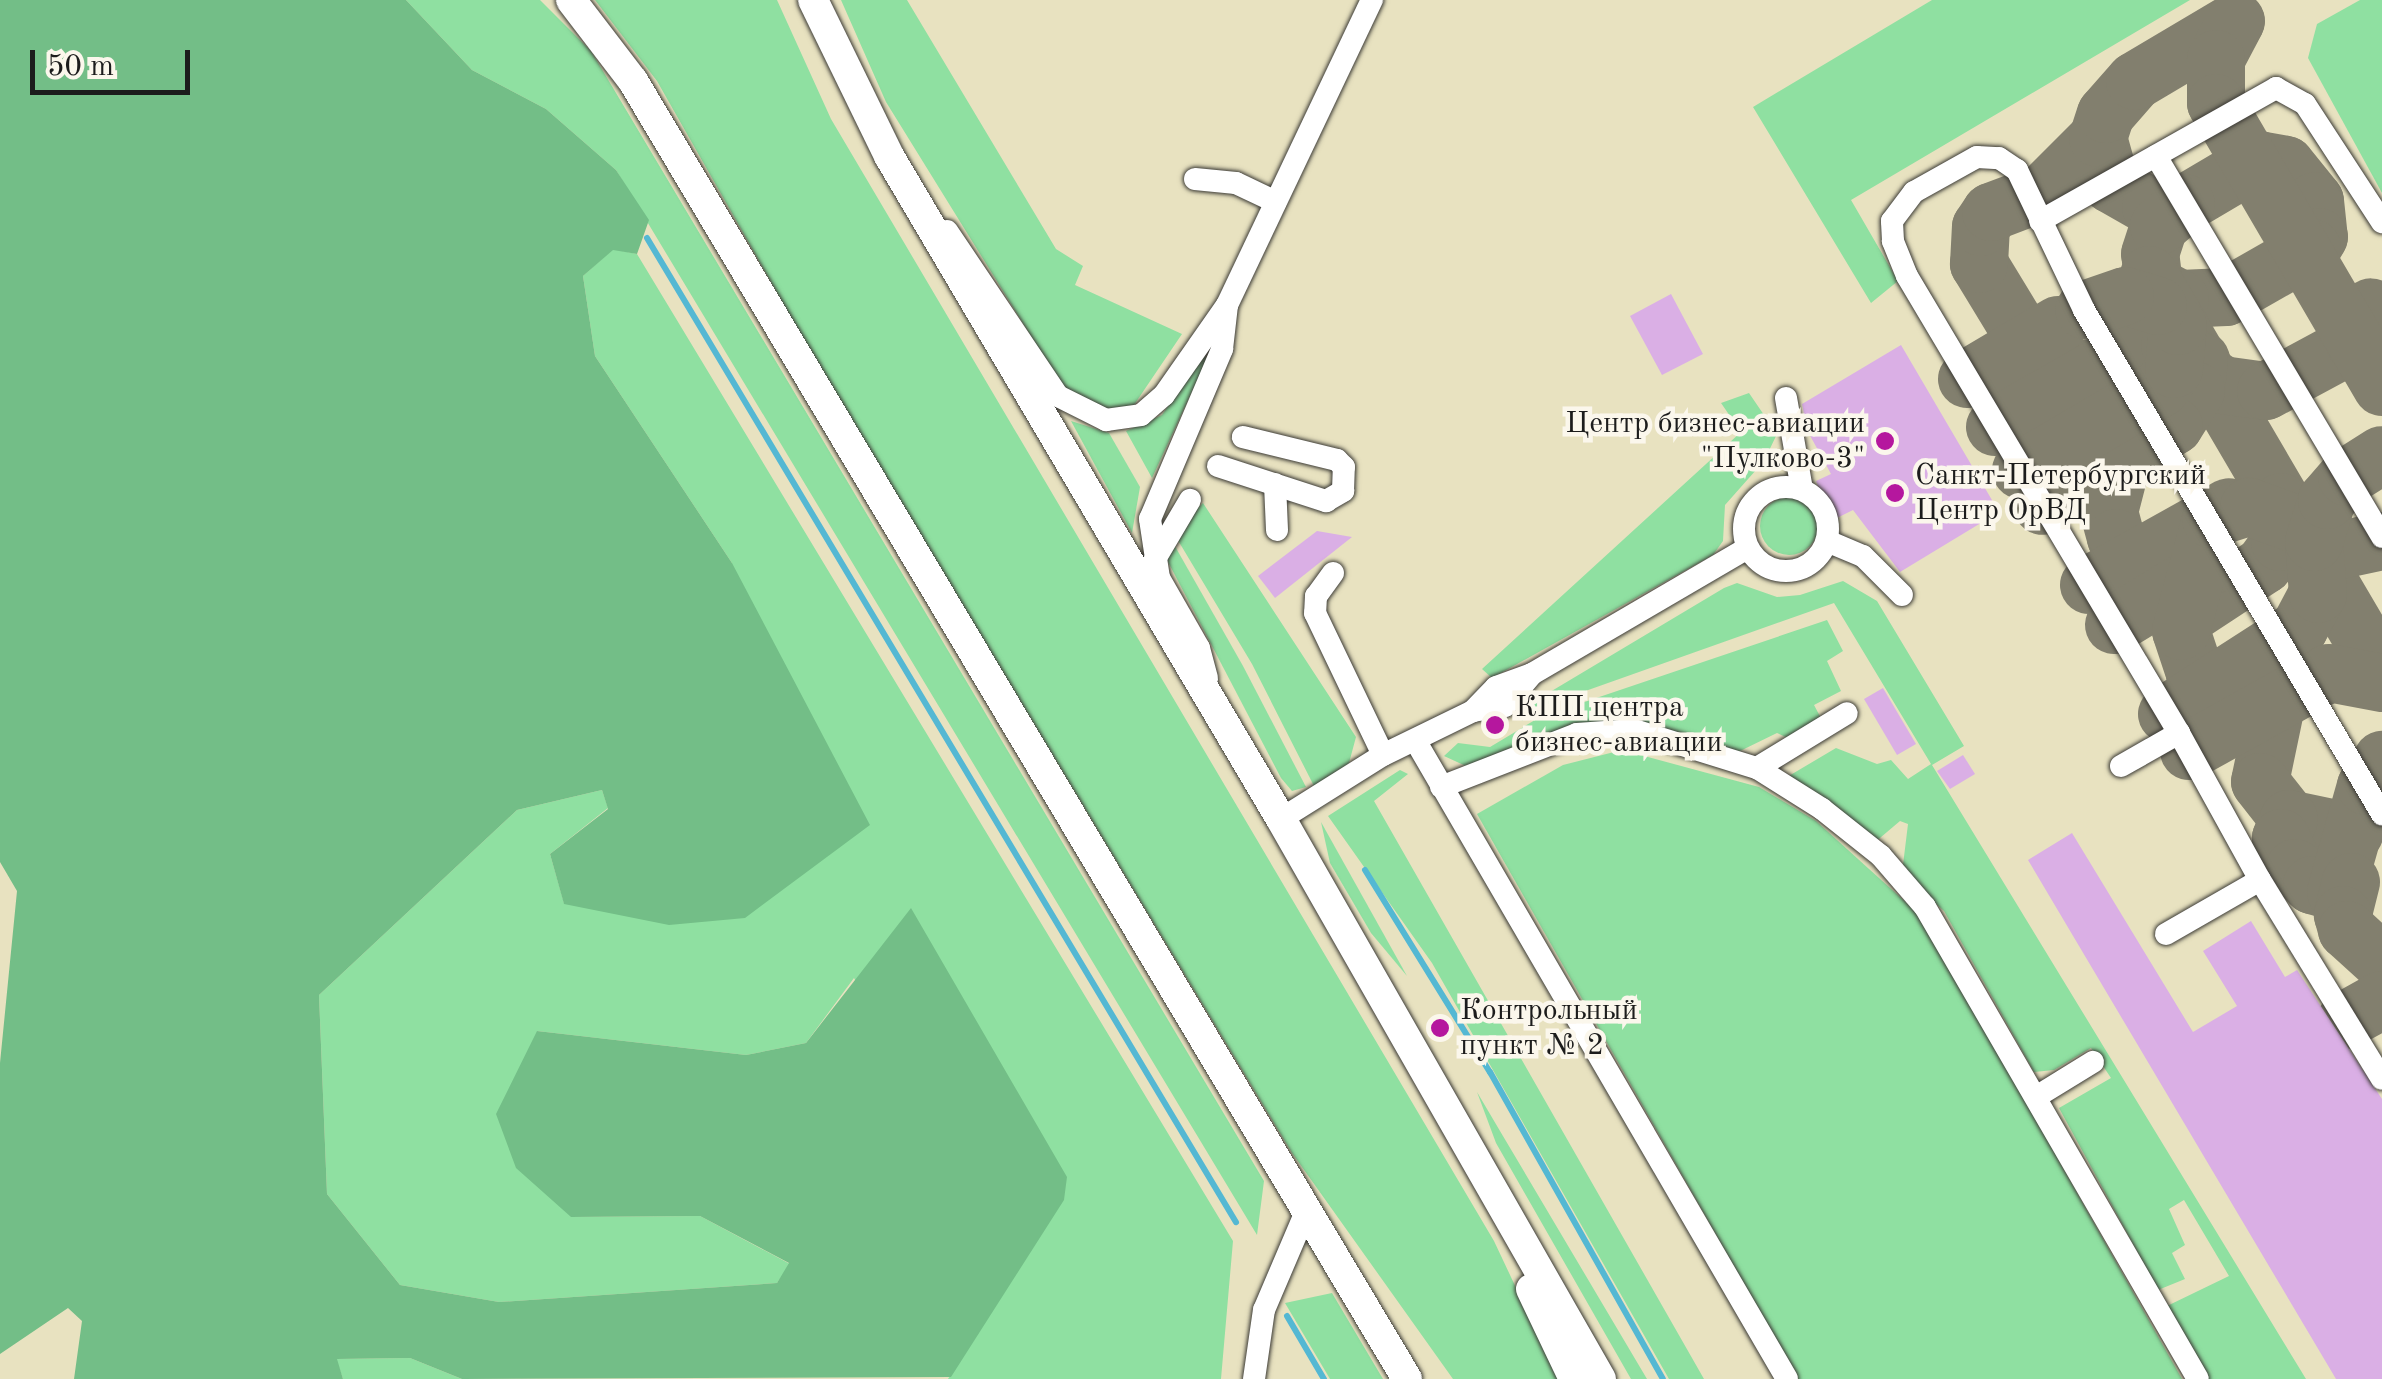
<!DOCTYPE html>
<meta charset="utf-8">
<style>
body{margin:0}
#map{position:relative;width:2382px;height:1379px;overflow:hidden;background:#e8e2c0;font-family:"Old Standard TT",serif}
div>[style]{position:absolute}
[style*='--x']{left:calc(var(--x)*1px);top:calc(var(--y)*1px);width:calc(var(--w)*1px);rotate:calc(var(--a)*1deg)}
.green>*{inset:0;background:#8fe0a1}
.round{border-radius:50%}
.forest>*{inset:0;background:#73be87}
.stream>*{height:6px;margin:-3px;padding:0 3px;transform-origin:3px;border-radius:3px;background:#54b8d3}
.taxiway>*{height:58px;margin:-29px;padding:0 29px;transform-origin:29px;border-radius:29px;background:#827f6e}
.building>*{inset:0;background:#daafe5}
.roads{filter:drop-shadow(0 0 2px #3b3a35) drop-shadow(0 0 2px #3b3a35)}
.minor>*{height:22px;margin:-11px;padding:0 11px;transform-origin:11px;border-radius:11px;background:#fff}
.minor>.ring{margin:-11px;padding:0;box-sizing:content-box;background:none;border:22px solid #fff;border-radius:50%}
.major>*{height:30px;margin:-15px;padding:0 15px;transform-origin:15px;border-radius:15px;background:#fff}
.dots>*{width:28px;height:28px;translate:-50% -50%;box-sizing:border-box;border:5px solid #fbf7ec;border-radius:50%}
span{translate:-50% -50%;white-space:nowrap;text-align:center;line-height:1.15;-webkit-text-stroke:9px #fbf7ec;paint-order:stroke}
.poi-label{font-size:30px;color:#1c1c1c}
.right{translate:-100% -50%;text-align:right}
.left{translate:0 -50%;text-align:left}
.scale{position:absolute;left:30px;top:50px;width:160px;height:45px;box-sizing:border-box;border:5px solid #1c1c1c;border-top:0;padding-left:12px;font-size:30px;line-height:35px;white-space:nowrap;color:#1c1c1c;-webkit-text-stroke:8px #fbf7ec;paint-order:stroke}
</style>
<div id="map">
<div class="green">
<i style="clip-path:polygon(406px 0,540px 0,591px 51px,1264px 1181px,1257px 1235px,616px 170px,546px 109px,472px 70px)"></i>
<i style="clip-path:polygon(595px 0,777px 0,831px 119px,1494px 1241px,1559px 1379px,1453px 1379px,1292px 1153px,814px 358px,657px 81px)"></i>
<i style="clip-path:polygon(841px 0,907px 0,1056px 249px,1083px 266px,1075px 285px,1182px 334px,1134px 405px,1112px 411px,1073px 398px,1058px 380px,886px 102px)"></i>
<i style="clip-path:polygon(1932px 0,2190px 0,1851px 200px,1898px 281px,1871px 303px,1753px 107px)"></i>
<i style="clip-path:polygon(2360px 0,2382px 0,2382px 193px,2308px 58px,2317px 24px)"></i>
<i style="clip-path:polygon(613px 249px,637px 254px,1233px 1241px,1221px 1379px,948px 1379px,1013px 1275px,854px 978px,806px 1043px,746px 1055px,537px 1031px,571px 1217px,700px 1216px,790px 1264px,777px 1283px,499px 1302px,400px 1285px,327px 1194px,319px 995px,517px 810px,602px 790px,608px 808px,550px 854px,564px 903px,732px 563px,595px 356px,583px 276px)"></i>
<i style="clip-path:polygon(1200px 357px,1208px 357px,1152px 478px,1126px 431px,1162px 415px)"></i>
<i style="clip-path:polygon(1749px 393px,1777px 434px,1764px 461px,1725px 505px,1723px 541px,1713px 555px,1492px 678px,1482px 669px,1741px 432px,1721px 403px)"></i>
<i style="clip-path:polygon(1071px 421px,1109px 433px,1140px 487px,1132px 533px)"></i>
<i class="round" style="left:1760px;top:497px;width:58px;height:58px"></i>
<i style="clip-path:polygon(1203px 503px,1356px 737px,1349px 763px,1315px 788px,1252px 664px,1173px 532px)"></i>
<i style="clip-path:polygon(1172px 541px,1243px 666px,1306px 787px,1292px 791px,1281px 778px,1166px 558px)"></i>
<i style="clip-path:polygon(1843px 581px,1877px 601px,1964px 746px,1932px 765px,2306px 1379px,2207px 1379px,2167px 1306px,2229px 1276px,2184px 1200px,2169px 1209px,2185px 1245px,2172px 1253px,2185px 1279px,2158px 1290px,2059px 1108px,2111px 1078px,2091px 1048px,2054px 1070px,2034px 1072px,1944px 911px,1902px 873px,1908px 824px,1900px 821px,1874px 843px,1782px 780px,1836px 748px,1877px 764px,1891px 760px,1908px 779px,1931px 764px,1834px 603px,1529px 711px,1522px 721px,1520px 710px,1724px 588px,1737px 583px,1777px 597px,1800px 595px)"></i>
<i style="clip-path:polygon(1827px 620px,1843px 651px,1827px 661px,1841px 691px,1814px 705px,1822px 720px,1788px 738px,1777px 733px,1738px 752px,1626px 724px,1468px 767px,1444px 756px,1458px 743px,1490px 747px,1540px 717px)"></i>
<i style="clip-path:polygon(1622px 750px,1759px 787px,1816px 821px,1921px 916px,2182px 1379px,1798px 1379px,1477px 814px,1563px 765px)"></i>
<i style="clip-path:polygon(1400px 770px,1408px 774px,1374px 801px,1704px 1379px,1669px 1379px,1432px 963px,1328px 816px)"></i>
<i style="clip-path:polygon(1321px 822px,1407px 976px,1371px 933px,1330px 863px)"></i>
<i style="clip-path:polygon(1477px 1092px,1500px 1131px,1647px 1379px,1631px 1379px,1496px 1143px)"></i>
<i style="clip-path:polygon(1332px 1293px,1383px 1379px,1330px 1379px,1285px 1303px)"></i>
<i style="clip-path:polygon(410px 1358px,462px 1379px,343px 1379px,336px 1359px)"></i>
</div>
<div class="forest">
<i style="clip-path:polygon(0 0,406px 0,472px 70px,546px 109px,616px 170px,649px 220px,637px 254px,613px 250px,583px 276px,595px 356px,732px 563px,870px 825px,745px 918px,669px 925px,564px 904px,550px 854px,608px 809px,602px 790px,517px 810px,319px 995px,327px 1194px,400px 1285px,499px 1302px,777px 1283px,789px 1263px,700px 1216px,571px 1217px,516px 1168px,496px 1114px,537px 1031px,746px 1055px,806px 1043px,911px 908px,1067px 1177px,1064px 1200px,951px 1377px,462px 1379px,410px 1358px,337px 1359px,343px 1379px,74px 1379px,82px 1321px,68px 1308px,0 1354px,0 1063px,17px 891px,0 862px)"></i>
</div>
<div class="stream">
<i style="--x:647;--y:238;--w:1147;--a:59.1"></i>
<i style="--x:1365;--y:870;--w:238;--a:58.3"></i>
<i style="--x:1490;--y:1072;--w:352;--a:60.6"></i>
<i style="--x:1287;--y:1316;--w:73;--a:59.6"></i>
</div>
<div class="taxiway">
<i style="--x:2098;--y:138;--w:48;--a:74.2"></i>
<i style="--x:2111;--y:184;--w:46;--a:29.9"></i>
<i style="--x:2151;--y:207;--w:35;--a:-7"></i>
<i style="--x:2186;--y:203;--w:85;--a:-30.5"></i>
<i style="--x:2259;--y:160;--w:27;--a:10"></i>
<i style="--x:2286;--y:165;--w:46;--a:51.1"></i>
<i style="--x:2315;--y:201;--w:36;--a:84"></i>
<i style="--x:2319;--y:237;--w:13;--a:122"></i>
<i style="--x:2312;--y:248;--w:99;--a:150.3"></i>
<i style="--x:2226;--y:297;--w:46;--a:177.5"></i>
<i style="--x:2180;--y:299;--w:30;--a:-152"></i>
<i style="--x:2154;--y:285;--w:31;--a:-97"></i>
<i style="--x:2150;--y:254;--w:29;--a:-72"></i>
<i style="--x:2159;--y:226;--w:35;--a:-40"></i>
<i style="--x:2149;--y:275;--w:460;--a:59.6"></i>
<i style="--x:2201;--y:360;--w:14;--a:73"></i>
<i style="--x:2205;--y:373;--w:21;--a:35"></i>
<i style="--x:2222;--y:385;--w:44;--a:7.8"></i>
<i style="--x:2266;--y:391;--w:101;--a:-28.3"></i>
<i style="--x:2355;--y:343;--w:39;--a:-66"></i>
<i style="--x:2094;--y:368;--w:34;--a:178"></i>
<i style="--x:2060;--y:369;--w:28;--a:-153"></i>
<i style="--x:2035;--y:356;--w:108;--a:-121.3"></i>
<i style="--x:1979;--y:264;--w:37;--a:-87"></i>
<i style="--x:1981;--y:227;--w:18;--a:-56"></i>
<i style="--x:1991;--y:212;--w:57;--a:-20.7"></i>
<i style="--x:2044;--y:192;--w:76;--a:-45"></i>
<i style="--x:2098;--y:138;--w:25;--a:-72"></i>
<i style="--x:2106;--y:114;--w:44;--a:-48.7"></i>
<i style="--x:2135;--y:81;--w:117;--a:-30.7"></i>
<i style="--x:2236;--y:21;--w:43;--a:117.8"></i>
<i style="--x:2216;--y:59;--w:44;--a:90"></i>
<i style="--x:2216;--y:103;--w:329;--a:59.7"></i>
<i style="--x:1967;--y:379;--w:106;--a:-30.7"></i>
<i style="--x:1995;--y:427;--w:161;--a:-29.7"></i>
<i style="--x:2135;--y:347;--w:35;--a:-3"></i>
<i style="--x:2170;--y:345;--w:33;--a:29"></i>
<i style="--x:2199;--y:361;--w:30;--a:96"></i>
<i style="--x:2196;--y:391;--w:41;--a:122.2"></i>
<i style="--x:2174;--y:426;--w:154;--a:148.8"></i>
<i style="--x:2128;--y:438;--w:76;--a:104.4"></i>
<i style="--x:2109;--y:512;--w:27;--a:75"></i>
<i style="--x:2116;--y:538;--w:29;--a:46"></i>
<i style="--x:2021;--y:470;--w:162;--a:-30.4"></i>
<i style="--x:2161;--y:388;--w:23;--a:-56"></i>
<i style="--x:2174;--y:369;--w:43;--a:-84.7"></i>
<i style="--x:2178;--y:326;--w:28;--a:-135"></i>
<i style="--x:2158;--y:306;--w:34;--a:-163"></i>
<i style="--x:2125;--y:296;--w:43;--a:161.1"></i>
<i style="--x:2299;--y:534;--w:41;--a:24.7"></i>
<i style="--x:2336;--y:551;--w:47;--a:-12.3"></i>
<i style="--x:2089;--y:585;--w:160;--a:-29.1"></i>
<i style="--x:2188;--y:615;--w:91;--a:-33.3"></i>
<i style="--x:2264;--y:565;--w:28;--a:-55"></i>
<i style="--x:2280;--y:542;--w:40;--a:-88.6"></i>
<i style="--x:2114;--y:625;--w:115;--a:-31.5"></i>
<i style="--x:2284;--y:667;--w:117;--a:101.8"></i>
<i style="--x:2260;--y:782;--w:47;--a:51.9"></i>
<i style="--x:2289;--y:819;--w:67;--a:12"></i>
<i style="--x:2277;--y:700;--w:67;--a:-168"></i>
<i style="--x:2211;--y:686;--w:21;--a:-141"></i>
<i style="--x:2195;--y:673;--w:44;--a:-108.4"></i>
<i style="--x:2181;--y:631;--w:116;--a:-75"></i>
<i style="--x:2211;--y:519;--w:40;--a:-18"></i>
<i style="--x:2249;--y:507;--w:47;--a:20"></i>
<i style="--x:2167;--y:714;--w:157;--a:-32.8"></i>
<i style="--x:2299;--y:629;--w:40;--a:-62"></i>
<i style="--x:2318;--y:594;--w:52;--a:-94.4"></i>
<i style="--x:2314;--y:542;--w:44;--a:-72.8"></i>
<i style="--x:2327;--y:500;--w:30;--a:-49"></i>
<i style="--x:2347;--y:477;--w:41;--a:-32.2"></i>
<i style="--x:2189;--y:751;--w:160;--a:-29.1"></i>
<i style="--x:2329;--y:673;--w:54;--a:10.7"></i>
<i style="--x:2289;--y:819;--w:21;--a:113"></i>
<i style="--x:2281;--y:838;--w:33;--a:65"></i>
<i style="--x:2295;--y:868;--w:24;--a:45"></i>
<i style="--x:2312;--y:885;--w:25;--a:16"></i>
<i style="--x:2336;--y:892;--w:110;--a:-74.2"></i>
<i style="--x:2366;--y:786;--w:31;--a:-58"></i>
<i style="--x:2351;--y:882;--w:34;--a:104"></i>
<i style="--x:2343;--y:915;--w:16;--a:75"></i>
<i style="--x:2347;--y:930;--w:47;--a:42.4"></i>
<i style="--x:2346;--y:1020;--w:41;--a:-29.1"></i>
</div>
<div class="building">
<i style="clip-path:polygon(1671px 294px,1703px 354px,1662px 375px,1630px 316px)"></i>
<i style="clip-path:polygon(1901px 345px,1999px 512px,1900px 572px,1853px 510px,1831px 521px,1816px 481px,1831px 474px,1807px 430px,1802px 404px)"></i>
<i style="clip-path:polygon(1317px 531px,1352px 537px,1275px 598px,1258px 576px)"></i>
<i style="clip-path:polygon(1883px 688px,1916px 744px,1897px 755px,1864px 699px)"></i>
<i style="clip-path:polygon(1963px 755px,1975px 774px,1950px 789px,1937px 771px)"></i>
<i style="clip-path:polygon(2072px 833px,2193px 1032px,2237px 1006px,2203px 951px,2251px 921px,2285px 977px,2297px 970px,2382px 1099px,2382px 1379px,2336px 1379px,2028px 860px)"></i>
</div>
<div class="roads">
<div class="minor">
<i style="--x:2156;--y:156;--w:443;--a:59.3"></i>
<i style="--x:1195;--y:179;--w:41;--a:5.6"></i>
<i style="--x:1236;--y:183;--w:44;--a:25.4"></i>
<i style="--x:2040;--y:221;--w:271;--a:-29.4"></i>
<i style="--x:2276;--y:88;--w:33;--a:29"></i>
<i style="--x:2305;--y:104;--w:141;--a:56.9"></i>
<i style="--x:947;--y:231;--w:199;--a:56.1"></i>
<i style="--x:1058;--y:396;--w:54;--a:26.6"></i>
<i style="--x:1106;--y:420;--w:35;--a:-8"></i>
<i style="--x:1141;--y:415;--w:30;--a:-41"></i>
<i style="--x:1164;--y:395;--w:110;--a:-55"></i>
<i style="--x:1227;--y:305;--w:338;--a:-64.6"></i>
<i style="--x:1786;--y:398;--w:93;--a:80.1"></i>
<i style="--x:1218;--y:466;--w:114;--a:18"></i>
<i style="--x:1326;--y:501;--w:20;--a:-30"></i>
<i style="--x:1343;--y:491;--w:24;--a:-88"></i>
<i style="--x:1344;--y:467;--w:10;--a:-135"></i>
<i style="--x:1337;--y:460;--w:97;--a:-166.3"></i>
<i style="--x:1275;--y:484;--w:46;--a:87.5"></i>
<i class="ring" style="left:1744px;top:487px;width:62px;height:62px"></i>
<i style="--x:1827;--y:541;--w:39;--a:23"></i>
<i style="--x:1863;--y:556;--w:55;--a:45"></i>
<i style="--x:1154;--y:561;--w:71;--a:-59.5"></i>
<i style="--x:1333;--y:573;--w:29;--a:126"></i>
<i style="--x:1316;--y:596;--w:17;--a:93"></i>
<i style="--x:1315;--y:613;--w:157;--a:64.4"></i>
<i style="--x:1207;--y:678;--w:31;--a:-105"></i>
<i style="--x:1199;--y:648;--w:81;--a:-119.7"></i>
<i style="--x:1159;--y:578;--w:60;--a:-98.7"></i>
<i style="--x:1150;--y:519;--w:185;--a:-67"></i>
<i style="--x:1222;--y:349;--w:44;--a:-83.5"></i>
<i style="--x:1473;--y:711;--w:33;--a:-46"></i>
<i style="--x:1496;--y:687;--w:38;--a:-20"></i>
<i style="--x:1532;--y:674;--w:250;--a:-30.3"></i>
<i style="--x:1415;--y:740;--w:739;--a:59.79"></i>
<i style="--x:2121;--y:766;--w:67;--a:-29.6"></i>
<i style="--x:2179;--y:733;--w:532;--a:-120.76"></i>
<i style="--x:1907;--y:276;--w:38;--a:-112"></i>
<i style="--x:1893;--y:241;--w:20;--a:-93"></i>
<i style="--x:1892;--y:221;--w:36;--a:-53"></i>
<i style="--x:1914;--y:192;--w:72;--a:-29.1"></i>
<i style="--x:1977;--y:157;--w:22;--a:3"></i>
<i style="--x:1999;--y:158;--w:22;--a:34"></i>
<i style="--x:2017;--y:170;--w:155;--a:64.4"></i>
<i style="--x:2084;--y:310;--w:586;--a:59.41"></i>
<i style="--x:1757;--y:768;--w:105;--a:-31.4"></i>
<i style="--x:1441;--y:787;--w:146;--a:-21.3"></i>
<i style="--x:1577;--y:734;--w:57;--a:-4"></i>
<i style="--x:1634;--y:730;--w:129;--a:17.2"></i>
<i style="--x:1757;--y:768;--w:77;--a:32.2"></i>
<i style="--x:1822;--y:809;--w:75;--a:38.5"></i>
<i style="--x:1881;--y:856;--w:67;--a:49.2"></i>
<i style="--x:1925;--y:907;--w:545;--a:59.96"></i>
<i style="--x:1281;--y:819;--w:120;--a:-32.1"></i>
<i style="--x:1383;--y:755;--w:100;--a:-26.1"></i>
<i style="--x:1473;--y:711;--w:32;--a:-9"></i>
<i style="--x:1505;--y:706;--w:42;--a:-49.8"></i>
<i style="--x:2260;--y:880;--w:233;--a:58.5"></i>
<i style="--x:2166;--y:934;--w:108;--a:-29.9"></i>
<i style="--x:2260;--y:880;--w:168;--a:-118.9"></i>
<i style="--x:2036;--y:1097;--w:67;--a:-31.6"></i>
<i style="--x:1254;--y:1379;--w:70;--a:-81.8"></i>
<i style="--x:1264;--y:1310;--w:104;--a:-66.9"></i>
</div>
<div class="major">
<i style="--x:571;--y:0;--w:102;--a:52.6"></i>
<i style="--x:633;--y:81;--w:1511;--a:59.19"></i>
<i style="--x:813;--y:0;--w:174;--a:64"></i>
<i style="--x:889;--y:156;--w:770;--a:59.41"></i>
<i style="--x:1281;--y:819;--w:645;--a:60.26"></i>
<i style="--x:1531;--y:1289;--w:100;--a:64.5"></i>
</div>
</div>
<div class="dots">
<i style="left:1885px;top:441px;background:#b5179e"></i>
<i style="left:1895px;top:493px;background:#b5179e"></i>
<i style="left:1495px;top:725px;background:#b5179e"></i>
<i style="left:1440px;top:1028px;background:#b5179e"></i>
</div>
<div class="poi-label">
<span class="right" style="left:1865px;top:441px">Центр бизнес-авиации<br>"Пулково-3"</span>
<span class="left" style="left:1915px;top:493px">Санкт-Петербургский<br>Центр ОрВД</span>
<span class="left" style="left:1515px;top:725px">КПП центра<br>бизнес-авиации</span>
<span class="left" style="left:1460px;top:1028px">Контрольный<br>пункт № 2</span>
</div>
<div class="scale">50 m</div>
</div>
